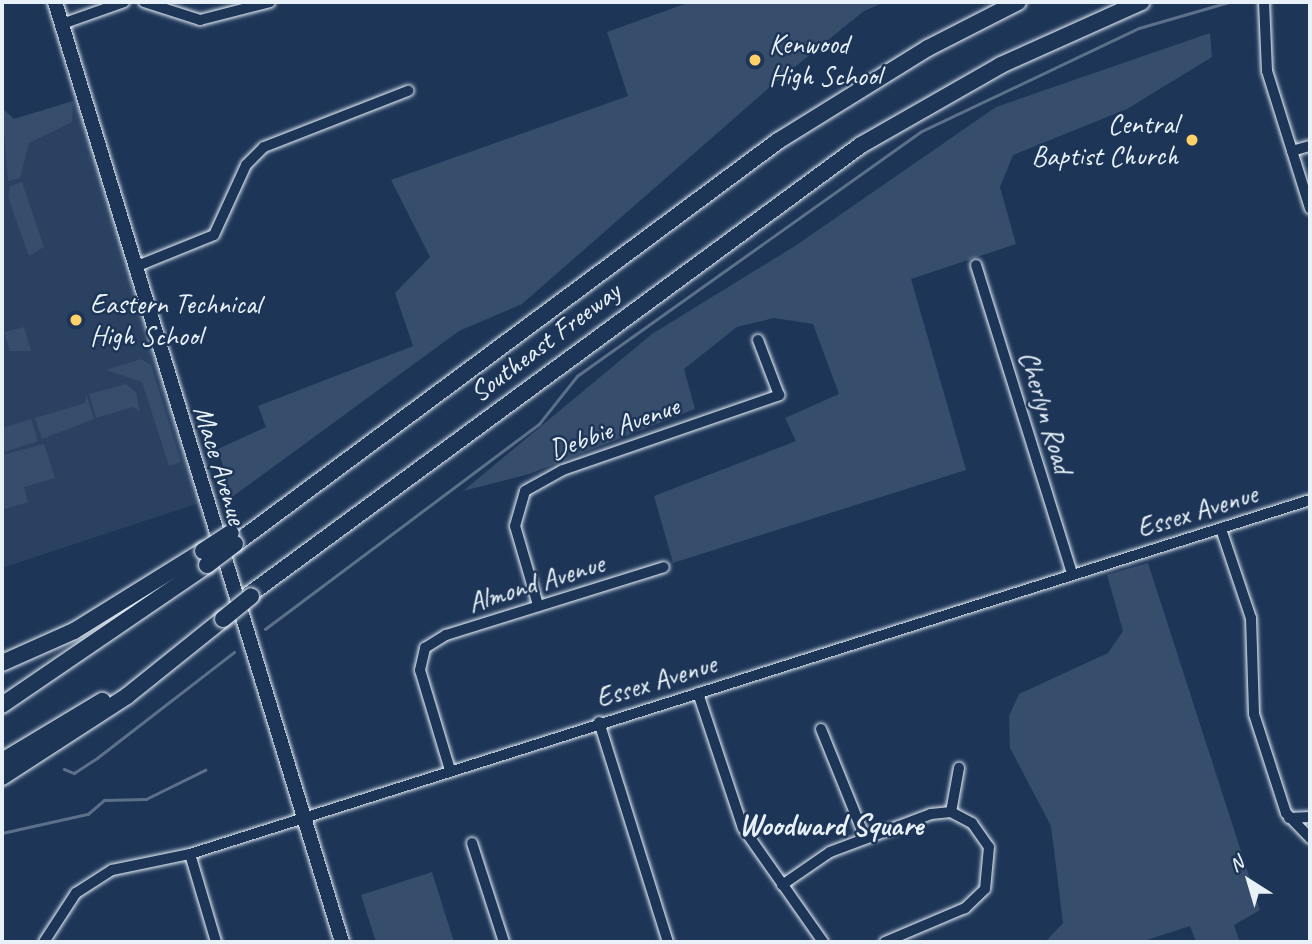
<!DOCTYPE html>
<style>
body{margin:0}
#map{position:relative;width:1312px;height:944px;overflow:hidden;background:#1d3557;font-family:Caveat,sans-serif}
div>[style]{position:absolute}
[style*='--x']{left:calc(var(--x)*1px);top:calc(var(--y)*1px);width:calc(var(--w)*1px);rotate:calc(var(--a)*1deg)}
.built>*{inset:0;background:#2a4162}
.green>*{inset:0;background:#374d6c}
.stream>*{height:2.5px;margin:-1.25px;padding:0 1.25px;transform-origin:1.25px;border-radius:1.25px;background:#5d7089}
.roads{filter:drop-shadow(0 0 2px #e8f1f8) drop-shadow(0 0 2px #e8f1f8)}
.minor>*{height:10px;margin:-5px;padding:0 5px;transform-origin:5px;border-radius:5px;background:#1d3557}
.major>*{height:14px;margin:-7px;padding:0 7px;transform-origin:7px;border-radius:7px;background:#1d3557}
.highway>*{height:16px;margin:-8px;padding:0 8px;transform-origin:8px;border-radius:8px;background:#1d3557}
.bridges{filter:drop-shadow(0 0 2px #e8f1f8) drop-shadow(0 0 2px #e8f1f8)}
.highway-bridge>*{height:16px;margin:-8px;padding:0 8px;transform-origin:8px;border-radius:8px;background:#1d3557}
.dots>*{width:19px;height:19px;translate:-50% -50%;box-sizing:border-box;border:4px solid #1d3557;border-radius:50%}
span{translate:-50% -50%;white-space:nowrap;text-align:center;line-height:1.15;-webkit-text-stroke:5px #1d3557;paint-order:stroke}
.poi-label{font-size:28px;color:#e8f1f8}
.left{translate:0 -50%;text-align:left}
.right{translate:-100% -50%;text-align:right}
.street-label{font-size:28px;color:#e8f1f8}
.neighbourhood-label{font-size:30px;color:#e8f1f8;font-weight:700}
.frame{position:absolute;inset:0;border:4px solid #e8f1f8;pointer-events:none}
.north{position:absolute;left:1214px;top:846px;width:70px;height:70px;-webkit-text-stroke:5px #1d3557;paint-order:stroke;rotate:323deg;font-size:19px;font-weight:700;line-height:28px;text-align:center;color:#e8f1f8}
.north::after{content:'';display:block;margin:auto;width:24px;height:32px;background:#e8f1f8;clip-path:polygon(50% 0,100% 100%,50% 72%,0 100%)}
</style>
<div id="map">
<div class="built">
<i style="clip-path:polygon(83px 98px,205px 501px,2px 568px,2px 108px,14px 119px)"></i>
</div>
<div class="green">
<i style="clip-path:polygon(690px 2px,885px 2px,864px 11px,770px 87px,522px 304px,459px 331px,232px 497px,218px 449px,266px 427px,258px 406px,413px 346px,395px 293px,430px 257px,391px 180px,628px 96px,607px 32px)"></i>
<i style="clip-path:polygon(1210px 33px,1212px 57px,1127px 109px,1013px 155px,1000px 187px,1016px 244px,911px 279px,966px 470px,673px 563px,654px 496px,796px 441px,785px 418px,839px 394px,813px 324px,774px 318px,737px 327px,684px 369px,695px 409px,529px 474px,463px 491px,652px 334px,795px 246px,996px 107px)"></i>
<i style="clip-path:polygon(73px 101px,72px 122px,29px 143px,20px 178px,8px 181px,2px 108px,14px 119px)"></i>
<i style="clip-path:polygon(22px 182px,44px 247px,29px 256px,8px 197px,10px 186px)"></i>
<i style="clip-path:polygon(24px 327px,31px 351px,10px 351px,4px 332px)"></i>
<i style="clip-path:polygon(141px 359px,151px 365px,181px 462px,169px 466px,142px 382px,106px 370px)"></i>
<i style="clip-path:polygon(126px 384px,136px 392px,140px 412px,133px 407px,96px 418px,89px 394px)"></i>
<i style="clip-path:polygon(86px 394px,94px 419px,42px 439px,35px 418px,85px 403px)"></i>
<i style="clip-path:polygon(31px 419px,38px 441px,2px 453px,2px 428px)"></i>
<i style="clip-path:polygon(44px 444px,55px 478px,24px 487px,28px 502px,2px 510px,2px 455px)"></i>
<i style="clip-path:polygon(1148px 563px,1260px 910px,1234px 925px,1240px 942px,1196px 942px,1190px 926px,1141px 942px,1045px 942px,1063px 923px,1051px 826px,1010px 748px,1009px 716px,1019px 694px,1108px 653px,1123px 631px,1107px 575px)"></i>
<i style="clip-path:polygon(432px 872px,454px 942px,376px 942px,361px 895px)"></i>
</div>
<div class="stream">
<i style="--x:265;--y:629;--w:342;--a:-36.8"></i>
<i style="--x:539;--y:424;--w:61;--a:-51.6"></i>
<i style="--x:577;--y:376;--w:421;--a:-35.4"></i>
<i style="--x:920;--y:132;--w:242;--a:-25.4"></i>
<i style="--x:1139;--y:28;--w:94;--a:-16.1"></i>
<i style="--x:64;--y:769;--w:11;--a:22"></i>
<i style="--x:74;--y:773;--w:27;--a:-33"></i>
<i style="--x:97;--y:758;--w:173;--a:-37.7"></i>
<i style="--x:2;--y:833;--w:88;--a:-12.5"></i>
<i style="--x:88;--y:814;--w:21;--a:-41"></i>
<i style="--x:104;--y:800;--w:42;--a:-1.4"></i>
<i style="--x:146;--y:799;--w:66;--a:-26.2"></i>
</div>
<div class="roads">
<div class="minor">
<i style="--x:144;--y:2;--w:59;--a:17.8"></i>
<i style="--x:200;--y:20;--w:72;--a:-14.4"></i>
<i style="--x:1264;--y:2;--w:69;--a:87.5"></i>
<i style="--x:1267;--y:71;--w:144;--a:72.6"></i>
<i style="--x:62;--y:24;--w:66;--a:-19.5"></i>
<i style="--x:1292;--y:151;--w:19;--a:-16"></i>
<i style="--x:976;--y:265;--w:323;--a:72.7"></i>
<i style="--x:135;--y:267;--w:85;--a:-22.1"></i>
<i style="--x:214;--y:235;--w:77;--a:-65.4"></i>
<i style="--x:246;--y:165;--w:25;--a:-45"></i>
<i style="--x:264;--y:147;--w:155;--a:-21.3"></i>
<i style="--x:1221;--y:529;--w:94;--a:71.4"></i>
<i style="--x:1251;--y:618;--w:96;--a:88.2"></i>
<i style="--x:1254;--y:714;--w:104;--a:72.1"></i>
<i style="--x:1286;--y:813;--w:35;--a:46"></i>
<i style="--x:538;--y:605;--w:82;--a:-106.2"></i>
<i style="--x:515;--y:526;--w:36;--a:-74"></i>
<i style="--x:525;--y:491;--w:43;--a:-28.9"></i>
<i style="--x:563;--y:470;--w:229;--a:-19.1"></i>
<i style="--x:779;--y:395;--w:59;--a:-110.9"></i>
<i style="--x:698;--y:693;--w:142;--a:71.6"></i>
<i style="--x:743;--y:828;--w:139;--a:54.9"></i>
<i style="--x:599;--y:722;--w:231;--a:72.6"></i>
<i style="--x:821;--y:729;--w:118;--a:68"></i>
<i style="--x:450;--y:770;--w:104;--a:-106.7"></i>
<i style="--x:420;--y:670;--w:23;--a:-77"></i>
<i style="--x:425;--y:648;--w:25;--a:-32"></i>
<i style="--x:446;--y:635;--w:228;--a:-17.3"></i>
<i style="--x:951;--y:812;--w:45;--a:-79.7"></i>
<i style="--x:1289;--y:818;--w:21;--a:-3"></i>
<i style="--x:472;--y:843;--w:104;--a:72.1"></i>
<i style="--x:190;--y:854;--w:92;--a:73.5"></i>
<i style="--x:782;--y:885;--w:58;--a:-34.5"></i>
<i style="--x:830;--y:852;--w:108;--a:-20.6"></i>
<i style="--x:931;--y:814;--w:20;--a:-6"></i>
<i style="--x:951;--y:812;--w:24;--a:28"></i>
<i style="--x:972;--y:823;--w:29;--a:55"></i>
<i style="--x:989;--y:847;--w:42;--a:95.4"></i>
<i style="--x:985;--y:889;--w:28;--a:136"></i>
<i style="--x:965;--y:908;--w:87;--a:157"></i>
<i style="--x:44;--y:942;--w:59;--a:-56.9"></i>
<i style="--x:76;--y:893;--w:43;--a:-32.6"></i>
<i style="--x:112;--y:870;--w:80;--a:-11.6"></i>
<i style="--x:190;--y:854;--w:1175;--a:-17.54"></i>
</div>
<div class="major">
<i style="--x:55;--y:2;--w:983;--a:73.02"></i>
</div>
<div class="highway">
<i style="--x:235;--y:544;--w:676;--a:-36.58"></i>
<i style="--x:778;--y:141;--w:176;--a:-31.8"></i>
<i style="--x:928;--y:48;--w:101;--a:-27.1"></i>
<i style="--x:250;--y:594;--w:758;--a:-36.31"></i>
<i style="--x:861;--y:145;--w:161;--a:-29.7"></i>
<i style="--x:1001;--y:65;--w:154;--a:-24.2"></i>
<i style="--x:2;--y:663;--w:79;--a:-24"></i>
<i style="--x:74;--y:631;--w:152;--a:-31.8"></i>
<i style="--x:2;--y:705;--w:248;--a:-34.3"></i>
<i style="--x:2;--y:761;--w:117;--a:-31"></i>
<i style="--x:2;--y:777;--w:149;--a:-32.9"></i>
<i style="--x:127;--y:696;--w:123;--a:-38.7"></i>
</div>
</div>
<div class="bridges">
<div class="highway-bridge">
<i style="--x:203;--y:551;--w:33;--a:-33"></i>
<i style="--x:207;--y:565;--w:35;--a:-37"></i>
<i style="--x:223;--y:619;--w:36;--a:-39"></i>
</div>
</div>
<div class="dots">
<i style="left:755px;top:60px;background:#ffd166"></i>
<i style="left:1192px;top:140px;background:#ffd166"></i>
<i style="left:76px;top:320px;background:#ffd166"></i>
</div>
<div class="poi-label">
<span class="left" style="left:769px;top:60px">Kenwood<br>High School</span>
<span class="right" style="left:1178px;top:140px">Central<br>Baptist Church</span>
<span class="left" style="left:90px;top:320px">Eastern Technical<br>High School</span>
</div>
<div class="street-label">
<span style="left:545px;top:342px;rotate:-37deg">Southeast Freeway</span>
<span style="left:1046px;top:412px;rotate:73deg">Cherlyn Road</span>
<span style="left:614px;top:428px;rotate:-20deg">Debbie Avenue</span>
<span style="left:220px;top:465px;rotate:73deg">Mace Avenue</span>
<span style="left:1197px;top:511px;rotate:-17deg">Essex Avenue</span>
<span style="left:536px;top:583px;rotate:-17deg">Almond Avenue</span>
<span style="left:656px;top:681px;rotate:-17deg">Essex Avenue</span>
</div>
<div class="neighbourhood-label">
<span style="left:831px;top:825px">Woodward Square</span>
</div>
<div class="frame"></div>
<div class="north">N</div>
</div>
